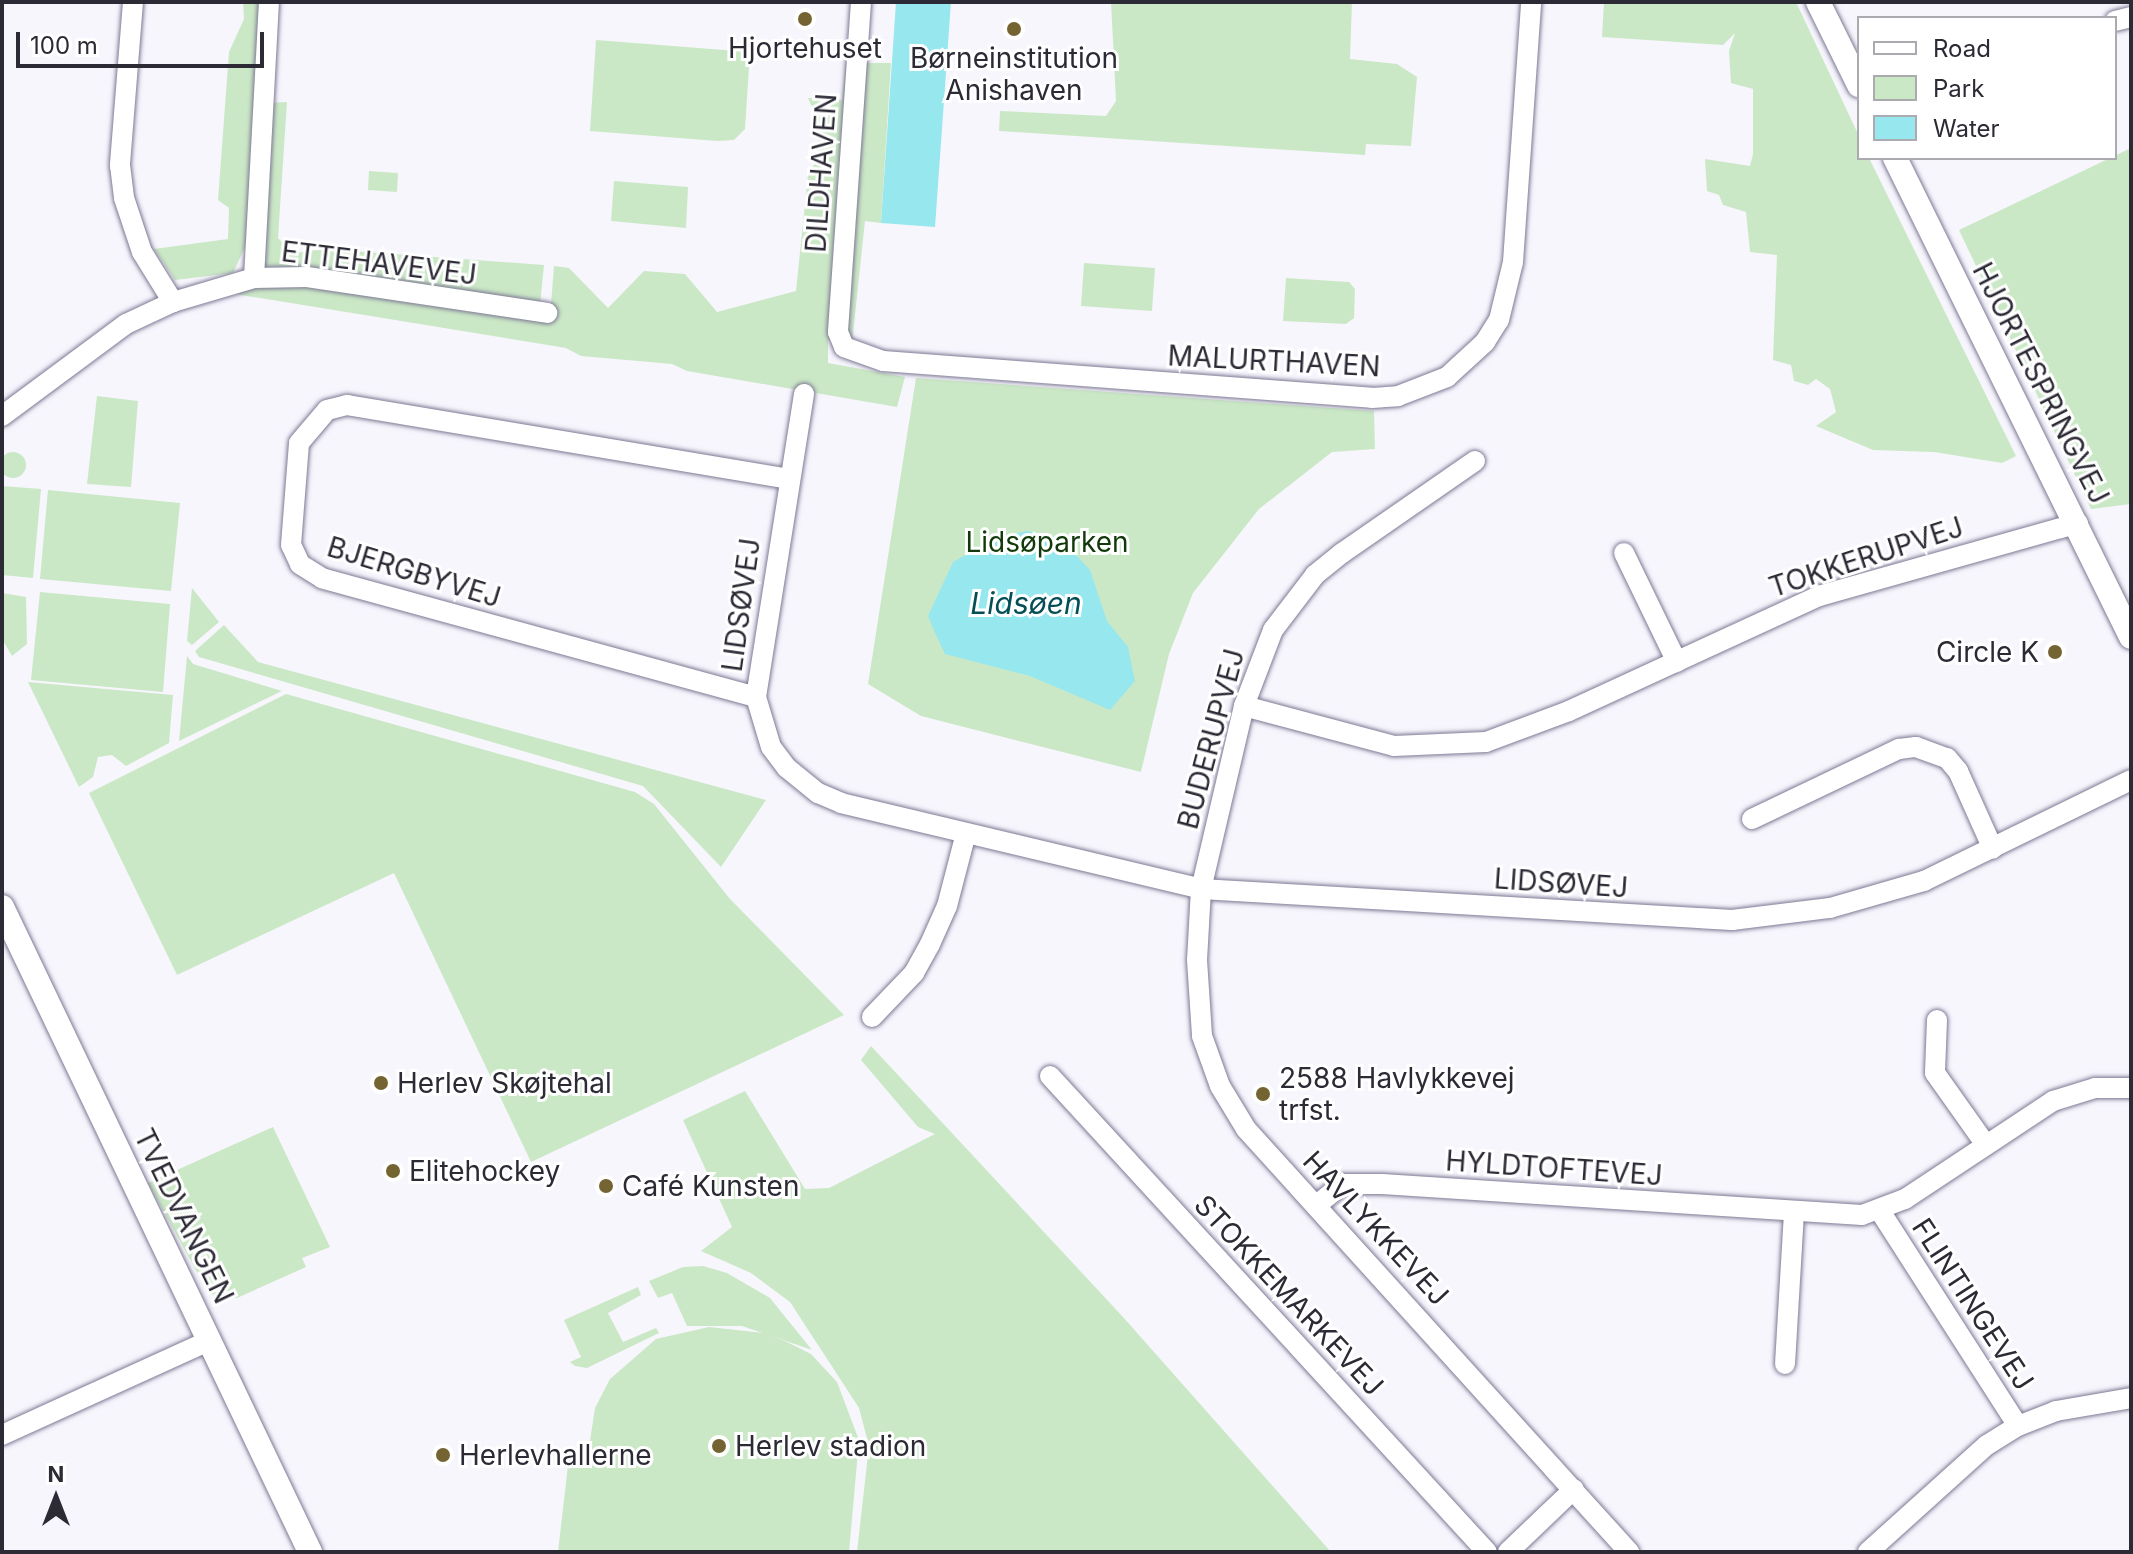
<!DOCTYPE html>
<meta charset="utf-8">
<style>
body{margin:0}
#map{position:relative;width:2133px;height:1554px;overflow:hidden;background:#f7f6fd;font-family:Inter,sans-serif}
div>[style]{position:absolute}
[style*='--x']{left:calc(var(--x)*1px);top:calc(var(--y)*1px);width:calc(var(--w)*1px);rotate:calc(var(--a)*1deg)}
.green>*{inset:0;background:#cbe8c6}
.round{border-radius:50%}
.water>*{inset:0;background:#97e7ef}
.roads{filter:drop-shadow(0 0 2px #7d7994) drop-shadow(0 0 2px #7d7994)}
.minor>*{height:20px;margin:-10px;padding:0 10px;transform-origin:10px;border-radius:10px;background:#fff}
.tertiary>*{height:24px;margin:-12px;padding:0 12px;transform-origin:12px;border-radius:12px;background:#fff}
.dots>*{width:22px;height:22px;translate:-50% -50%;box-sizing:border-box;border:4px solid #fff;border-radius:50%}
span{translate:-50% -50%;white-space:nowrap;text-align:center;line-height:1.15;-webkit-text-stroke:6px #fff;paint-order:stroke}
.poi-label{font-size:28px;color:#2c2a35}
.right{translate:-100% -50%;text-align:right}
.left{translate:0 -50%;text-align:left}
.street-label{font-size:28px;color:#2c2a35}
.park-label{font-size:28px;color:#113909}
.water-label{font-size:30px;color:#044f56;font-style:italic}
.frame{position:absolute;inset:0;border:4px solid #2c2a35;pointer-events:none}
.legend{position:absolute;left:1857px;top:16px;width:260px;height:144px;box-sizing:border-box;background:#fff;border:2px solid #abaaae;margin:0;padding:10px 14px;list-style:none;font-size:24px;color:#2c2a35}
.legend li{display:flex;align-items:center;gap:16px;height:40px}
.legend b{width:40px;border:2px solid #abaaae}
.north{position:absolute;left:16px;top:1458px;width:80px;height:80px;-webkit-text-stroke:6px #fff;paint-order:stroke;rotate:0deg;font-size:22px;font-weight:700;line-height:32px;text-align:center;color:#2c2a35}
.north::after{content:'';display:block;margin:auto;width:28px;height:36px;background:#2c2a35;clip-path:polygon(50% 0,100% 100%,50% 72%,0 100%)}
.scale{position:absolute;left:16px;top:32px;width:248px;height:36px;box-sizing:border-box;border:4px solid #2c2a35;border-top:0;padding-left:10px;font-size:24px;line-height:28px;white-space:nowrap;color:#2c2a35;-webkit-text-stroke:6px #fff;paint-order:stroke}
</style>
<div id="map">
<div class="green">
<i style="clip-path:polygon(243px 2px,262px 2px,246px 245px,233px 273px,175px 280px,154px 249px,228px 239px,229px 208px,218px 200px,229px 52px,244px 19px)"></i>
<i style="clip-path:polygon(1111px 2px,1352px 2px,1350px 59px,1397px 64px,1417px 77px,1411px 146px,1366px 144px,1365px 155px,999px 131px,1000px 111px,1106px 116px,1116px 101px)"></i>
<i style="clip-path:polygon(1604px 2px,1796px 2px,1859px 136px,1859px 158px,1869px 158px,2016px 456px,2002px 463px,1934px 452px,1873px 450px,1816px 426px,1836px 412px,1830px 389px,1816px 379px,1808px 385px,1794px 381px,1791px 365px,1773px 360px,1777px 255px,1750px 252px,1746px 212px,1723px 205px,1719px 195px,1707px 191px,1705px 159px,1750px 166px,1753px 154px,1753px 89px,1731px 83px,1729px 51px,1735px 33px,1723px 45px,1602px 37px)"></i>
<i style="clip-path:polygon(596px 40px,750px 52px,745px 129px,734px 140px,717px 141px,590px 131px)"></i>
<i style="clip-path:polygon(846px 63px,891px 63px,881px 223px,865px 221px,852px 343px,828px 340px,828px 363px,905px 377px,897px 407px,687px 371px,672px 364px,581px 356px,566px 348px,235px 294px,258px 285px,304px 282px,550px 317px,554px 266px,569px 268px,608px 308px,644px 271px,685px 274px,717px 312px,796px 291px,808px 175px,818px 158px,819px 122px,808px 98px,842px 100px)"></i>
<i style="clip-path:polygon(287px 102px,278px 238px,293px 253px,325px 249px,544px 265px,540px 305px,314px 268px,260px 267px,268px 103px)"></i>
<i style="clip-path:polygon(2131px 148px,2131px 504px,2091px 509px,1959px 230px)"></i>
<i style="clip-path:polygon(369px 171px,398px 173px,397px 192px,368px 190px)"></i>
<i style="clip-path:polygon(614px 181px,688px 187px,686px 228px,611px 221px)"></i>
<i style="clip-path:polygon(1084px 263px,1155px 268px,1152px 311px,1081px 306px)"></i>
<i style="clip-path:polygon(1286px 278px,1349px 282px,1355px 289px,1354px 318px,1346px 324px,1283px 321px)"></i>
<i style="clip-path:polygon(916px 378px,1374px 411px,1375px 449px,1332px 452px,1259px 509px,1193px 593px,1169px 654px,1141px 772px,921px 716px,868px 684px)"></i>
<i style="clip-path:polygon(97px 396px,138px 401px,131px 487px,87px 484px)"></i>
<i class="round" style="left:0;top:452px;width:26px;height:26px"></i>
<i style="clip-path:polygon(2px 486px,41px 489px,33px 578px,2px 575px)"></i>
<i style="clip-path:polygon(48px 490px,180px 503px,171px 591px,40px 579px)"></i>
<i style="clip-path:polygon(192px 588px,219px 622px,192px 645px,187px 641px)"></i>
<i style="clip-path:polygon(40px 592px,170px 604px,163px 692px,31px 680px)"></i>
<i style="clip-path:polygon(2px 593px,26px 597px,27px 644px,12px 656px,2px 639px)"></i>
<i style="clip-path:polygon(224px 625px,258px 662px,766px 800px,721px 867px,643px 786px,199px 657px,195px 651px)"></i>
<i style="clip-path:polygon(187px 656px,193px 664px,282px 691px,179px 741px)"></i>
<i style="clip-path:polygon(28px 682px,173px 695px,169px 743px,126px 766px,112px 755px,98px 757px,93px 777px,79px 787px)"></i>
<i style="clip-path:polygon(286px 694px,635px 792px,654px 804px,730px 899px,844px 1015px,531px 1162px,394px 873px,177px 975px,89px 793px)"></i>
<i style="clip-path:polygon(871px 1046px,1123px 1317px,1331px 1552px,857px 1552px,869px 1446px,859px 1408px,790px 1302px,751px 1273px,701px 1251px,732px 1227px,683px 1120px,745px 1091px,805px 1189px,829px 1188px,935px 1134px,918px 1127px,861px 1060px)"></i>
<i style="clip-path:polygon(273px 1127px,330px 1247px,302px 1258px,306px 1267px,237px 1298px,209px 1294px,148px 1183px)"></i>
<i style="clip-path:polygon(703px 1266px,727px 1273px,770px 1298px,812px 1350px,742px 1326px,687px 1326px,672px 1293px,658px 1298px,649px 1281px,683px 1267px)"></i>
<i style="clip-path:polygon(638px 1287px,641px 1295px,608px 1313px,623px 1342px,656px 1328px,659px 1333px,587px 1368px,575px 1366px,570px 1362px,581px 1357px,564px 1320px)"></i>
<i style="clip-path:polygon(709px 1327px,765px 1333px,787px 1342px,811px 1354px,837px 1382px,859px 1440px,849px 1552px,558px 1552px,568px 1465px,586px 1467px,595px 1408px,610px 1379px,656px 1339px)"></i>
</div>
<div class="water">
<i style="clip-path:polygon(896px 2px,951px 2px,935px 227px,881px 223px)"></i>
<i style="clip-path:polygon(1027px 531px,1059px 537px,1090px 570px,1107px 621px,1128px 647px,1135px 681px,1110px 710px,1030px 676px,945px 654px,935px 633px,928px 616px,953px 562px,993px 539px)"></i>
</div>
<div class="roads">
<div class="minor">
<i style="--x:133;--y:2;--w:164;--a:94.6"></i>
<i style="--x:120;--y:165;--w:33;--a:83"></i>
<i style="--x:124;--y:198;--w:57;--a:71.6"></i>
<i style="--x:142;--y:252;--w:59;--a:58.2"></i>
<i style="--x:861;--y:2;--w:331;--a:94"></i>
<i style="--x:838;--y:332;--w:16;--a:68"></i>
<i style="--x:844;--y:347;--w:41;--a:19.7"></i>
<i style="--x:883;--y:361;--w:490;--a:4.3"></i>
<i style="--x:1372;--y:398;--w:26;--a:-4"></i>
<i style="--x:1398;--y:396;--w:53;--a:-21.2"></i>
<i style="--x:1447;--y:377;--w:52;--a:-42.6"></i>
<i style="--x:1485;--y:342;--w:26;--a:-58"></i>
<i style="--x:1499;--y:320;--w:60;--a:-76.4"></i>
<i style="--x:1513;--y:262;--w:261;--a:-86"></i>
<i style="--x:2115;--y:21;--w:16;--a:-14"></i>
<i style="--x:254;--y:278;--w:276;--a:-86.9"></i>
<i style="--x:804;--y:394;--w:307;--a:99"></i>
<i style="--x:756;--y:697;--w:52;--a:73.3"></i>
<i style="--x:771;--y:747;--w:26;--a:53"></i>
<i style="--x:787;--y:768;--w:40;--a:39"></i>
<i style="--x:818;--y:793;--w:25;--a:23"></i>
<i style="--x:841;--y:803;--w:370;--a:13.4"></i>
<i style="--x:1201;--y:889;--w:532;--a:3.34"></i>
<i style="--x:1732;--y:920;--w:99;--a:-7"></i>
<i style="--x:1830;--y:908;--w:98;--a:-16"></i>
<i style="--x:1924;--y:881;--w:230;--a:-26"></i>
<i style="--x:2;--y:416;--w:154;--a:-36.6"></i>
<i style="--x:126;--y:324;--w:52;--a:-25.1"></i>
<i style="--x:173;--y:302;--w:84;--a:-16.5"></i>
<i style="--x:254;--y:278;--w:53;--a:-1.1"></i>
<i style="--x:307;--y:277;--w:243;--a:8.5"></i>
<i style="--x:1475;--y:461;--w:162;--a:145.3"></i>
<i style="--x:1342;--y:553;--w:35;--a:141"></i>
<i style="--x:1315;--y:575;--w:69;--a:127.4"></i>
<i style="--x:1273;--y:630;--w:81;--a:110.9"></i>
<i style="--x:1244;--y:706;--w:188;--a:103.2"></i>
<i style="--x:1201;--y:889;--w:71;--a:93.2"></i>
<i style="--x:1197;--y:960;--w:76;--a:86.2"></i>
<i style="--x:1202;--y:1036;--w:53;--a:70.2"></i>
<i style="--x:1220;--y:1086;--w:50;--a:58.8"></i>
<i style="--x:1246;--y:1129;--w:571;--a:47.84"></i>
<i style="--x:1624;--y:553;--w:121;--a:64.1"></i>
<i style="--x:756;--y:697;--w:450;--a:-164.7"></i>
<i style="--x:322;--y:578;--w:26;--a:-148"></i>
<i style="--x:300;--y:564;--w:21;--a:-115"></i>
<i style="--x:291;--y:545;--w:102;--a:-85.5"></i>
<i style="--x:299;--y:443;--w:43;--a:-49.7"></i>
<i style="--x:327;--y:410;--w:21;--a:-14"></i>
<i style="--x:347;--y:405;--w:447;--a:9.5"></i>
<i style="--x:1244;--y:706;--w:155;--a:14.9"></i>
<i style="--x:1394;--y:746;--w:92;--a:-2.5"></i>
<i style="--x:1486;--y:742;--w:89;--a:-20.5"></i>
<i style="--x:1569;--y:711;--w:275;--a:-24.7"></i>
<i style="--x:1819;--y:596;--w:269;--a:-15.7"></i>
<i style="--x:1752;--y:819;--w:163;--a:-25.5"></i>
<i style="--x:1899;--y:749;--w:17;--a:-7"></i>
<i style="--x:1916;--y:747;--w:33;--a:20"></i>
<i style="--x:1947;--y:758;--w:17;--a:50"></i>
<i style="--x:1958;--y:771;--w:85;--a:65.8"></i>
<i style="--x:872;--y:1017;--w:61;--a:-46.3"></i>
<i style="--x:914;--y:973;--w:33;--a:-61"></i>
<i style="--x:930;--y:944;--w:42;--a:-65.9"></i>
<i style="--x:947;--y:906;--w:75;--a:-75.4"></i>
<i style="--x:1937;--y:1020;--w:53;--a:92.2"></i>
<i style="--x:1935;--y:1073;--w:88;--a:54.7"></i>
<i style="--x:1050;--y:1076;--w:646;--a:47.45"></i>
<i style="--x:1318;--y:1204;--w:32;--a:-39"></i>
<i style="--x:1343;--y:1184;--w:39;--a:0"></i>
<i style="--x:1382;--y:1184;--w:481;--a:3.7"></i>
<i style="--x:1862;--y:1215;--w:46;--a:-20.4"></i>
<i style="--x:1905;--y:1199;--w:178;--a:-33.5"></i>
<i style="--x:2053;--y:1101;--w:44;--a:-17.2"></i>
<i style="--x:2095;--y:1088;--w:36;--a:0"></i>
<i style="--x:1880;--y:1211;--w:255;--a:57.3"></i>
<i style="--x:1785;--y:1364;--w:152;--a:-86.6"></i>
<i style="--x:2;--y:1435;--w:229;--a:-24.5"></i>
<i style="--x:1508;--y:1552;--w:91;--a:-43.7"></i>
<i style="--x:1868;--y:1552;--w:160;--a:-42"></i>
<i style="--x:1987;--y:1445;--w:36;--a:-32"></i>
<i style="--x:2018;--y:1426;--w:41;--a:-21.5"></i>
<i style="--x:2056;--y:1411;--w:76;--a:-9.8"></i>
</div>
<div class="tertiary">
<i style="--x:1818;--y:2;--w:93;--a:63.7"></i>
<i style="--x:1895;--y:158;--w:534;--a:63.77"></i>
<i style="--x:2;--y:907;--w:715;--a:64.47"></i>
</div>
</div>
<div class="dots">
<i style="left:805px;top:19px;background:#746432"></i>
<i style="left:1014px;top:29px;background:#746432"></i>
<i style="left:2055px;top:652px;background:#746432"></i>
<i style="left:381px;top:1083px;background:#746432"></i>
<i style="left:1263px;top:1094px;background:#746432"></i>
<i style="left:393px;top:1171px;background:#746432"></i>
<i style="left:606px;top:1186px;background:#746432"></i>
<i style="left:719px;top:1446px;background:#746432"></i>
<i style="left:443px;top:1455px;background:#746432"></i>
</div>
<div class="poi-label">
<span style="left:805px;top:48px">Hjortehuset</span>
<span style="left:1014px;top:74px">Børneinstitution<br>Anishaven</span>
<span class="right" style="left:2039px;top:652px">Circle K</span>
<span class="left" style="left:1279px;top:1094px">2588 Havlykkevej<br>trfst.</span>
<span class="left" style="left:397px;top:1083px">Herlev Skøjtehal</span>
<span class="left" style="left:409px;top:1171px">Elitehockey</span>
<span class="left" style="left:622px;top:1186px">Café Kunsten</span>
<span class="left" style="left:735px;top:1446px">Herlev stadion</span>
<span class="left" style="left:459px;top:1455px">Herlevhallerne</span>
</div>
<div class="street-label">
<span style="left:821px;top:173px;rotate:-86deg">DILDHAVEN</span>
<span style="left:379px;top:263px;rotate:7deg">ETTEHAVEVEJ</span>
<span style="left:1274px;top:361px;rotate:3deg">MALURTHAVEN</span>
<span style="left:2041px;top:383px;rotate:63deg">HJORTESPRINGVEJ</span>
<span style="left:1866px;top:557px;rotate:-18deg">TOKKERUPVEJ</span>
<span style="left:414px;top:572px;rotate:17deg">BJERGBYVEJ</span>
<span style="left:741px;top:605px;rotate:-82deg">LIDSØVEJ</span>
<span style="left:1211px;top:739px;rotate:-75deg">BUDERUPVEJ</span>
<span style="left:1561px;top:883px;rotate:4deg">LIDSØVEJ</span>
<span style="left:1554px;top:1168px;rotate:4deg">HYLDTOFTEVEJ</span>
<span style="left:184px;top:1216px;rotate:64deg">TVEDVANGEN</span>
<span style="left:1376px;top:1228px;rotate:47deg">HAVLYKKEVEJ</span>
<span style="left:1289px;top:1295px;rotate:47deg">STOKKEMARKEVEJ</span>
<span style="left:1973px;top:1304px;rotate:57deg">FLINTINGEVEJ</span>
</div>
<div class="park-label">
<span style="left:1047px;top:542px">Lidsøparken</span>
</div>
<div class="water-label">
<span style="left:1026px;top:603px">Lidsøen</span>
</div>
<div class="frame"></div>
<ul class="legend">
<li><b style="height:10px;background:#fff"></b>Road</li>
<li><b style="height:22px;background:#cbe8c6"></b>Park</li>
<li><b style="height:22px;background:#97e7ef"></b>Water</li>
</ul>
<div class="north">N</div>
<div class="scale">100 m</div>
</div>
